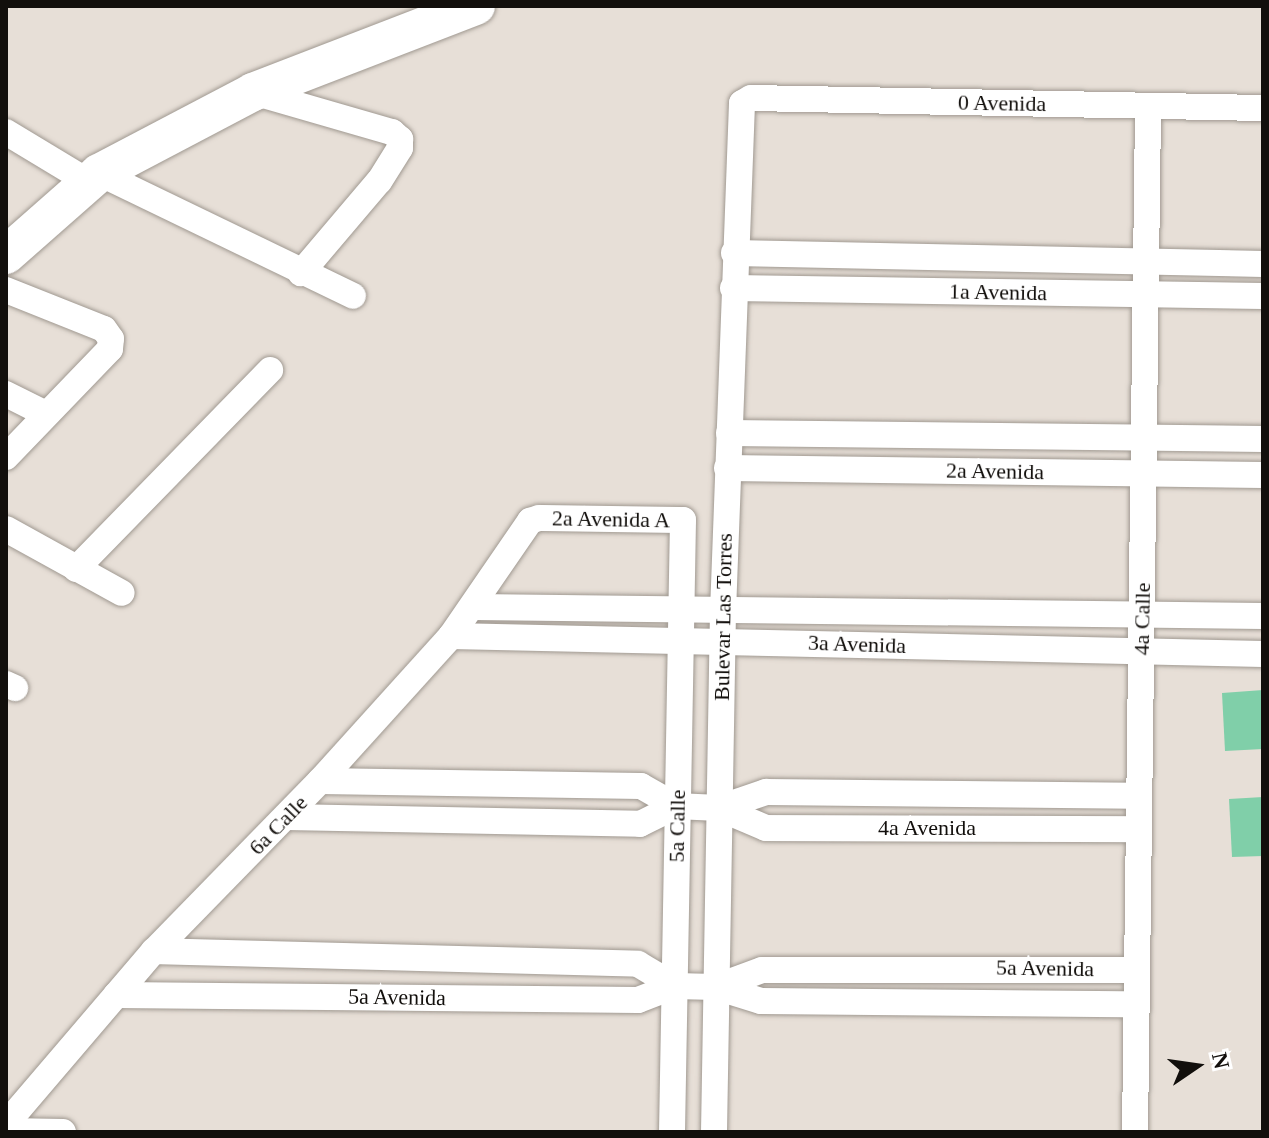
<!DOCTYPE html>
<style>
body{margin:0}
#map{position:relative;width:1269px;height:1138px;overflow:hidden;background:#e7dfd7;font-family:"Times New Roman",serif}
div>[style]{position:absolute}
[style*='--x']{left:calc(var(--x)*1px);top:calc(var(--y)*1px);width:calc(var(--w)*1px);rotate:calc(var(--a)*1deg)}
.green>*{inset:0;background:#80cfa9}
.roads{filter:drop-shadow(0 0 2px #a09991) drop-shadow(0 0 2px #a09991)}
.street>*{height:26px;margin:-13px;padding:0 13px;transform-origin:13px;border-radius:13px;background:#fff}
.secondary>*{height:38px;margin:-19px;padding:0 19px;transform-origin:19px;border-radius:19px;background:#fff}
span{translate:-50% -50%;white-space:nowrap;text-align:center;line-height:1.15;-webkit-text-stroke:6px #fff;paint-order:stroke}
.street-label{font-size:22px;color:#120f0c}
.frame{position:absolute;inset:0;border:8px solid #120f0c;pointer-events:none}
.north{position:absolute;left:1157px;top:1026px;width:80px;height:80px;-webkit-text-stroke:6px #fff;paint-order:stroke;rotate:77deg;font-size:22px;font-weight:700;line-height:32px;text-align:center;color:#120f0c}
.north::after{content:'';display:block;margin:auto;width:28px;height:36px;background:#120f0c;clip-path:polygon(50% 0,100% 100%,50% 72%,0 100%)}
</style>
<div id="map">
<div class="green">
<i style="clip-path:polygon(1263px 690px,1263px 749px,1225px 751px,1222px 693px)"></i>
<i style="clip-path:polygon(1263px 797px,1263px 856px,1232px 857px,1229px 799px)"></i>
</div>
<div class="roads">
<div class="street">
<i style="--x:253;--y:92;--w:145;--a:16.1"></i>
<i style="--x:392;--y:132;--w:11;--a:41"></i>
<i style="--x:400;--y:139;--w:9;--a:90"></i>
<i style="--x:400;--y:148;--w:39;--a:122"></i>
<i style="--x:379;--y:181;--w:121;--a:130.3"></i>
<i style="--x:6;--y:132;--w:95;--a:31.2"></i>
<i style="--x:99;--y:173;--w:282;--a:25.8"></i>
<i style="--x:734;--y:253;--w:529;--a:1.19"></i>
<i style="--x:733;--y:288;--w:530;--a:0.86"></i>
<i style="--x:6;--y:290;--w:105;--a:21.7"></i>
<i style="--x:104;--y:329;--w:12;--a:55"></i>
<i style="--x:111;--y:339;--w:10;--a:96"></i>
<i style="--x:110;--y:349;--w:150;--a:133.9"></i>
<i style="--x:6;--y:394;--w:45;--a:26.6"></i>
<i style="--x:729;--y:433;--w:534;--a:0.64"></i>
<i style="--x:727;--y:468;--w:536;--a:0.75"></i>
<i style="--x:6;--y:529;--w:132;--a:28.9"></i>
<i style="--x:76;--y:569;--w:278;--a:-45.7"></i>
<i style="--x:474;--y:607;--w:789;--a:0.65"></i>
<i style="--x:451;--y:636;--w:812;--a:1.27"></i>
<i style="--x:6;--y:684;--w:10;--a:24"></i>
<i style="--x:320;--y:781;--w:321;--a:0.9"></i>
<i style="--x:641;--y:786;--w:40;--a:29.7"></i>
<i style="--x:676;--y:806;--w:43;--a:2.7"></i>
<i style="--x:719;--y:808;--w:51;--a:23.1"></i>
<i style="--x:766;--y:828;--w:373;--a:0.2"></i>
<i style="--x:719;--y:808;--w:50;--a:-18.8"></i>
<i style="--x:766;--y:792;--w:373;--a:0.6"></i>
<i style="--x:286;--y:817;--w:354;--a:1.1"></i>
<i style="--x:640;--y:824;--w:40;--a:-26.6"></i>
<i style="--x:154;--y:951;--w:484;--a:1.5"></i>
<i style="--x:638;--y:964;--w:43;--a:30.7"></i>
<i style="--x:716;--y:987;--w:49;--a:-20.3"></i>
<i style="--x:762;--y:970;--w:375;--a:0"></i>
<i style="--x:116;--y:995;--w:522;--a:0.55"></i>
<i style="--x:638;--y:1000;--w:40;--a:-21"></i>
<i style="--x:675;--y:986;--w:41;--a:1.4"></i>
<i style="--x:716;--y:987;--w:47;--a:17.3"></i>
<i style="--x:761;--y:1001;--w:374;--a:0.5"></i>
<i style="--x:6;--y:1124;--w:228;--a:-49.5"></i>
<i style="--x:154;--y:951;--w:238;--a:-45.7"></i>
<i style="--x:320;--y:781;--w:195;--a:-47.9"></i>
<i style="--x:451;--y:636;--w:140;--a:-55.5"></i>
<i style="--x:530;--y:521;--w:9;--a:-18"></i>
<i style="--x:539;--y:518;--w:144;--a:0.8"></i>
<i style="--x:683;--y:520;--w:612;--a:91.03"></i>
<i style="--x:6;--y:1131;--w:57;--a:1"></i>
<i style="--x:714;--y:1132;--w:520;--a:-89.01"></i>
<i style="--x:723;--y:612;--w:509;--a:-87.86"></i>
<i style="--x:742;--y:103;--w:10;--a:-29"></i>
<i style="--x:751;--y:98;--w:512;--a:1.12"></i>
<i style="--x:1135;--y:1132;--w:1026;--a:-89.27"></i>
</div>
<div class="secondary">
<i style="--x:6;--y:255;--w:124;--a:-41.4"></i>
<i style="--x:99;--y:173;--w:174;--a:-27.7"></i>
<i style="--x:253;--y:92;--w:239;--a:-21.1"></i>
</div>
</div>
<div class="street-label">
<span style="left:1002px;top:103px;rotate:1deg">0 Avenida</span>
<span style="left:998px;top:292px;rotate:1deg">1a Avenida</span>
<span style="left:995px;top:471px;rotate:1deg">2a Avenida</span>
<span style="left:611px;top:519px;rotate:1deg">2a Avenida A</span>
<span style="left:723px;top:617px;rotate:-89deg">Bulevar Las Torres</span>
<span style="left:1142px;top:619px;rotate:-89deg">4a Calle</span>
<span style="left:857px;top:644px;rotate:2deg">3a Avenida</span>
<span style="left:278px;top:825px;rotate:-46deg">6a Calle</span>
<span style="left:677px;top:826px;rotate:-89deg">5a Calle</span>
<span style="left:927px;top:828px">4a Avenida</span>
<span style="left:1045px;top:968px;rotate:1deg">5a Avenida</span>
<span style="left:397px;top:997px;rotate:1deg">5a Avenida</span>
</div>
<div class="frame"></div>
<div class="north">N</div>
</div>
